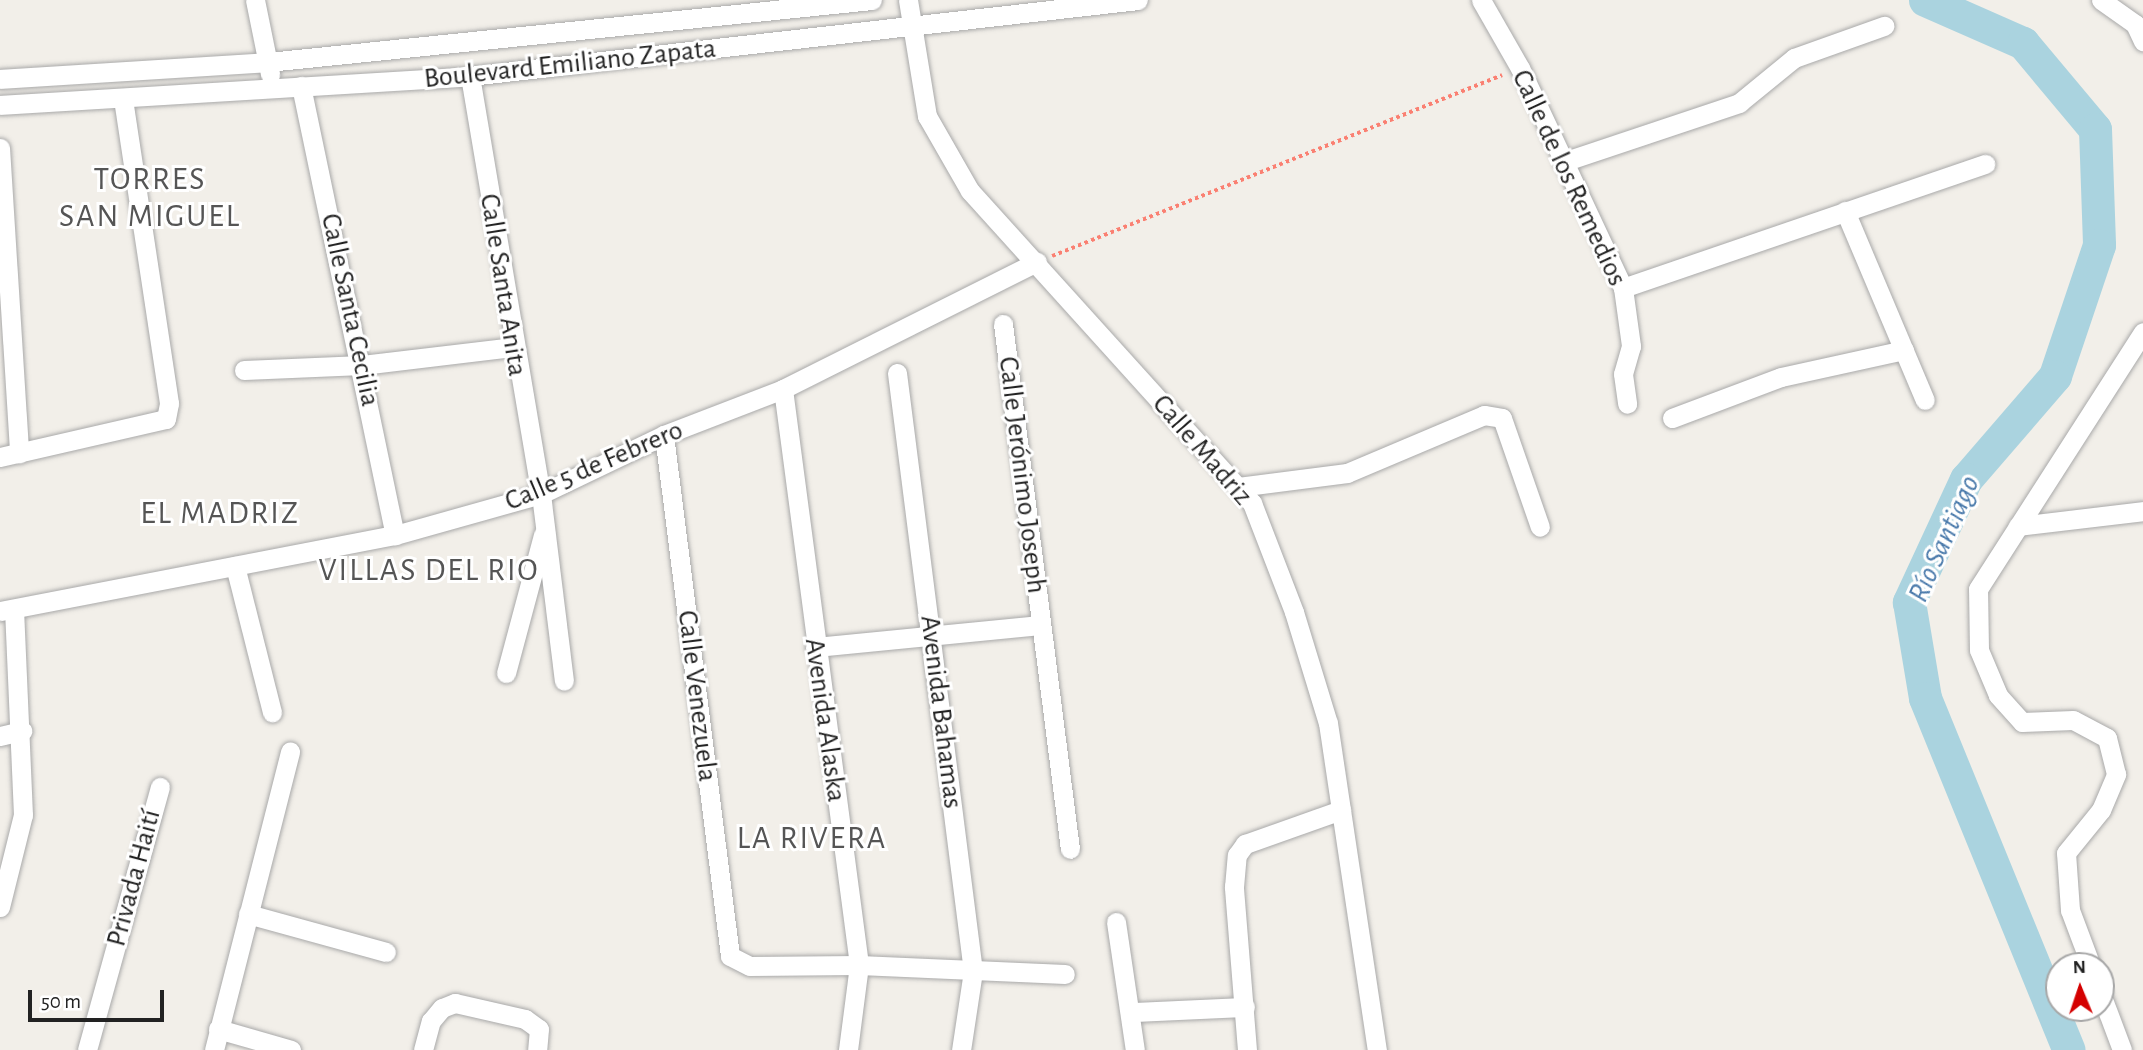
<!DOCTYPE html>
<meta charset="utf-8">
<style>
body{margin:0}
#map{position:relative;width:2143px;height:1050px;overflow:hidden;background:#f2efe9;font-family:"Alegreya Sans",sans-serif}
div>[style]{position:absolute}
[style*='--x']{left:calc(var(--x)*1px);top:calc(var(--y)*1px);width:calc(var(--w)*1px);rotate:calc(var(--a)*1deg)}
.river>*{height:33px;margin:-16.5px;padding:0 16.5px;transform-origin:16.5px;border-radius:16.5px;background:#aad3df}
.path>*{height:3.5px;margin-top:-1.75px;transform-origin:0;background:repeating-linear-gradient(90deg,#fa8072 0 3.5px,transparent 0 7px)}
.roads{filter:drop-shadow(0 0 2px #a9a9a9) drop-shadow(0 0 2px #a9a9a9)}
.minor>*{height:19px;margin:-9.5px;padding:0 9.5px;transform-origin:9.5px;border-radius:9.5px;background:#fff}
span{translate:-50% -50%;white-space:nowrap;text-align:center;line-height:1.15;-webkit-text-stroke:6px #fff;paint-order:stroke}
.street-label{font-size:28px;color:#222}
.water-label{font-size:30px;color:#4a7aab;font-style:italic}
.quarter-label{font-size:32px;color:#555;letter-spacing:2px}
.north{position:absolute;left:2045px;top:952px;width:70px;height:70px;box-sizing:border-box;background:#fff;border:2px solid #a7a7a7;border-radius:50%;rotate:358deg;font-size:19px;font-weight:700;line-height:28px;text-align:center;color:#222}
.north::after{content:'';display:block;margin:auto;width:24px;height:32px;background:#d40000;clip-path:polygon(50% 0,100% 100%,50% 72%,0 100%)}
.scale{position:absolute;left:28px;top:990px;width:136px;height:32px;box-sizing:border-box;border:4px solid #222;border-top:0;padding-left:9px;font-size:21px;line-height:24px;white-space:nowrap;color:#222;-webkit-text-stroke:5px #fff;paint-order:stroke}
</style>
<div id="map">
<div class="river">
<i style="--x:1925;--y:0;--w:107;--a:23.7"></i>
<i style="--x:2023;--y:43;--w:112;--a:50.1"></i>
<i style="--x:2095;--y:129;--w:116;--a:88"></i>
<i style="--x:2099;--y:245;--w:138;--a:108.6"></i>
<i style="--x:2055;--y:376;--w:136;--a:130.8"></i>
<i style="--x:1966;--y:479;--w:136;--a:114.9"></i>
<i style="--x:1909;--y:602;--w:97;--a:80.5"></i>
<i style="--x:1925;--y:698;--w:380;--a:67.8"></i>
</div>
<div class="path">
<i style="--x:1052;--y:256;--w:485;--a:-21.9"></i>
</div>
<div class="roads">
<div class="minor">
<i style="--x:255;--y:0;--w:76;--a:78.5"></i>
<i style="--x:908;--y:0;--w:118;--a:80.7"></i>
<i style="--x:927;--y:116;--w:86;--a:60.2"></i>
<i style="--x:970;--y:191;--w:421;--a:47.9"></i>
<i style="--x:1252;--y:503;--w:117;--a:68.9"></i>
<i style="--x:1294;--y:612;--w:116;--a:73"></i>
<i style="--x:1328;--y:723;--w:331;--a:81.5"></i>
<i style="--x:1481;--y:0;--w:78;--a:60.2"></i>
<i style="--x:1520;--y:68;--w:243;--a:64.9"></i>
<i style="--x:1623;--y:288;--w:59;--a:82.1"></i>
<i style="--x:1631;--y:346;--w:29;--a:106"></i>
<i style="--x:1623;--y:374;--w:30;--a:82"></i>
<i style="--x:2101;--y:0;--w:42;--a:35.2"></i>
<i style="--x:2135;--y:24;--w:19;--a:65"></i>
<i style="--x:470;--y:76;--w:424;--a:80.4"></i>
<i style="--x:541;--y:494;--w:188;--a:83"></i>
<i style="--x:0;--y:79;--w:269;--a:-3.6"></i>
<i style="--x:268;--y:62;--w:607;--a:-5.86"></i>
<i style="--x:301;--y:86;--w:459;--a:78.2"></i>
<i style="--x:0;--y:105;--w:471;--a:-3.5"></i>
<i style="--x:470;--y:76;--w:672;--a:-6.49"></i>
<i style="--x:0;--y:148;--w:306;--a:86.4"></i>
<i style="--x:1563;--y:162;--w:186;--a:-18.5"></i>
<i style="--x:1739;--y:103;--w:71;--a:-39.3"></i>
<i style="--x:1794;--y:58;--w:96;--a:-19.6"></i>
<i style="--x:1845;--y:211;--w:205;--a:67.1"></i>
<i style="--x:1623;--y:288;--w:383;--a:-18.9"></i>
<i style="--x:1003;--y:324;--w:529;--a:82.73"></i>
<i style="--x:244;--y:370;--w:118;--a:-2.4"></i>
<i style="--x:362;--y:365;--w:151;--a:-6.8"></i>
<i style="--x:897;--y:373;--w:603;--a:82.76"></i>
<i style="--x:973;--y:971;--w:80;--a:98.6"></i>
<i style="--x:783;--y:389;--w:581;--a:82.48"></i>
<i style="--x:859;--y:965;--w:86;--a:97.4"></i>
<i style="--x:1672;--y:418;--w:116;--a:-20.6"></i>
<i style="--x:1781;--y:377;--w:126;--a:-12.4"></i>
<i style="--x:664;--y:435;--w:525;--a:82.78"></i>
<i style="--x:730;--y:956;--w:22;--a:27"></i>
<i style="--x:750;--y:966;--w:109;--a:-0.5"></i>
<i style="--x:859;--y:965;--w:206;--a:2.5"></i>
<i style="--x:0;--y:457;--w:170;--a:-12.9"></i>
<i style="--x:166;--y:419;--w:16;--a:-79"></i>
<i style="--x:169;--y:403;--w:307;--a:-98.6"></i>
<i style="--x:1238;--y:487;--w:110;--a:-7.3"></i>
<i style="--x:1347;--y:473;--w:149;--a:-22.9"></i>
<i style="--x:1484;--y:415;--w:18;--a:9"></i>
<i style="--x:1502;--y:418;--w:115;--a:70.8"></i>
<i style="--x:2018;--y:526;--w:126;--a:-6.8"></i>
<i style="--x:235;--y:566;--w:151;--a:75.8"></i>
<i style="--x:0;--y:611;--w:402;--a:-10.9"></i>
<i style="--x:395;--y:535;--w:152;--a:-15.7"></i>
<i style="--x:541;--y:494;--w:136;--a:-25.6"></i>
<i style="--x:664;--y:435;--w:128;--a:-21.1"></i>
<i style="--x:783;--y:389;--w:284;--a:-26.6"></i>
<i style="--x:815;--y:647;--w:227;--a:-5.6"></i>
<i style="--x:506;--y:673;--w:143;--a:-75"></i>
<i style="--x:0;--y:736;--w:23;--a:-13"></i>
<i style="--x:0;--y:907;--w:95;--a:-76"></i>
<i style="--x:23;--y:815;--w:205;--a:-92.5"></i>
<i style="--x:248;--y:914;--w:143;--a:15.4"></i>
<i style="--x:1116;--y:922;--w:129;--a:81.6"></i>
<i style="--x:2091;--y:966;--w:60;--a:-110.6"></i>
<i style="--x:2070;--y:910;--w:57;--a:-94"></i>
<i style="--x:2066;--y:853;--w:55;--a:-50.9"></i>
<i style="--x:2101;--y:810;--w:39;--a:-67"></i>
<i style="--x:2116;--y:774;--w:37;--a:-104"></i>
<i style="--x:2107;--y:738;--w:38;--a:-152"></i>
<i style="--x:2073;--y:720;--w:51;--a:177.8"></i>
<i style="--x:2022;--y:722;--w:36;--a:-132"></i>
<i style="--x:1998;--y:695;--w:49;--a:-112.9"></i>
<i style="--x:1979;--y:650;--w:61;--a:-90.9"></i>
<i style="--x:1978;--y:589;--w:305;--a:-57.3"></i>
<i style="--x:2101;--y:994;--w:60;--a:69.4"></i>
<i style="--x:1133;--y:1012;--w:112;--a:-2.6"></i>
<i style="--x:218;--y:1029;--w:76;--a:16"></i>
<i style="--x:87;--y:1050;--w:273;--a:-74.5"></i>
<i style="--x:214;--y:1050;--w:308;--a:-75.7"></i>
<i style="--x:423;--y:1050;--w:30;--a:-75"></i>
<i style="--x:431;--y:1021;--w:17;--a:-50"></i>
<i style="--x:442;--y:1008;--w:14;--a:-21"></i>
<i style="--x:455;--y:1003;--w:72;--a:12.9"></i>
<i style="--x:525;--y:1019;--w:17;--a:36"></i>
<i style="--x:539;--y:1029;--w:21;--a:95"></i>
<i style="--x:1247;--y:1050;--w:164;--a:-94.6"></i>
<i style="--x:1234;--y:887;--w:32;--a:-85"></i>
<i style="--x:1237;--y:855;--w:14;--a:-54"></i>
<i style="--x:1245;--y:844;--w:102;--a:-19.5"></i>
</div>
</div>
<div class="street-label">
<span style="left:570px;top:64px;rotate:-6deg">Boulevard Emiliano Zapata</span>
<span style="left:1569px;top:178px;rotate:65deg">Calle de los Remedios</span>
<span style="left:503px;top:285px;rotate:81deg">Calle Santa Anita</span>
<span style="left:350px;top:310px;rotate:78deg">Calle Santa Cecilia</span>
<span style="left:1202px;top:450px;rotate:49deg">Calle Madriz</span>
<span style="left:594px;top:466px;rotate:-23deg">Calle 5 de Febrero</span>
<span style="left:1022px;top:475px;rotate:83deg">Calle Jerónimo Joseph</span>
<span style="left:697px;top:696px;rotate:83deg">Calle Venezuela</span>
<span style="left:941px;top:712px;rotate:83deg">Avenida Bahamas</span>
<span style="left:825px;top:720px;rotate:82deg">Avenida Alaska</span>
<span style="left:134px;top:878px;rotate:-75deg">Privada Haití</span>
</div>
<div class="water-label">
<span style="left:1944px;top:539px;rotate:-66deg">Río Santiago</span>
</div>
<div class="quarter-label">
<span style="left:150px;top:198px">TORRES<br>SAN MIGUEL</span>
<span style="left:220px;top:513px">EL MADRIZ</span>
<span style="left:429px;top:570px">VILLAS DEL RIO</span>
<span style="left:812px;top:838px">LA RIVERA</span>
</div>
<div class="north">N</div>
<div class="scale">50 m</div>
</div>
